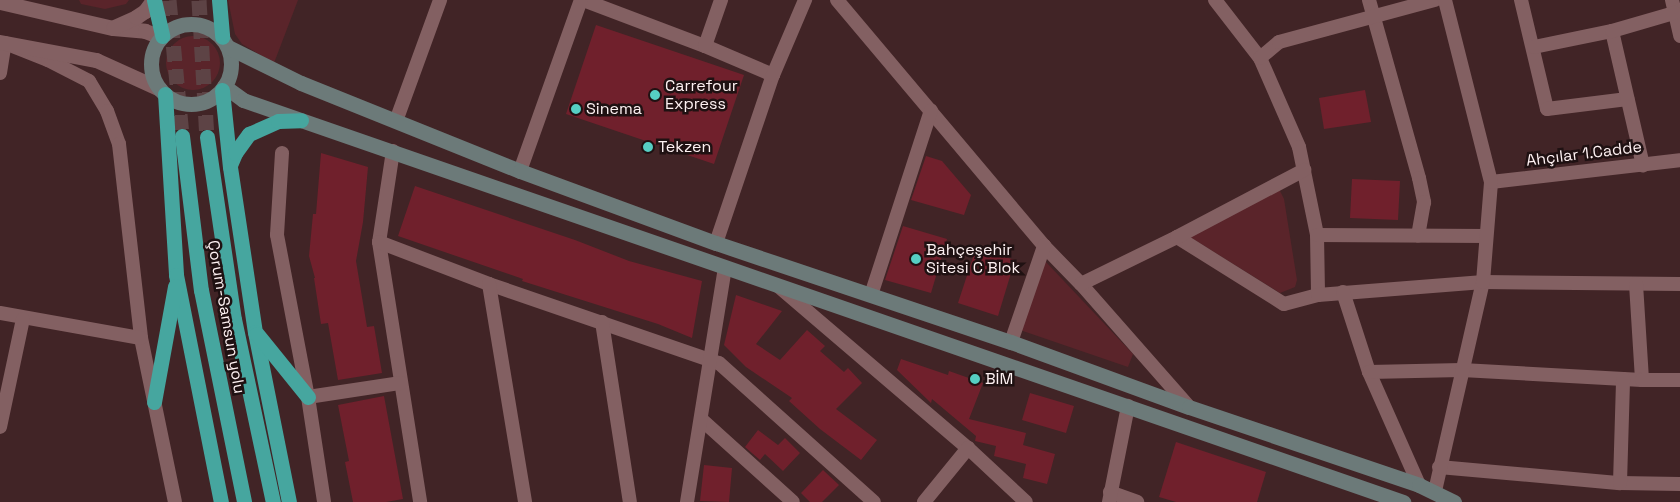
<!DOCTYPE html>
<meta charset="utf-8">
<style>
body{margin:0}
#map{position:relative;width:1680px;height:502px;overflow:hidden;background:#412426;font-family:"Space Grotesk",sans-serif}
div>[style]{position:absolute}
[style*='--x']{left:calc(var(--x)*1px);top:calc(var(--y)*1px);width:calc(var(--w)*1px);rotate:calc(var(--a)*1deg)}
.green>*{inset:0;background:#5a242a}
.round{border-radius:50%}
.building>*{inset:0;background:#70202c}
.trunk-tunnel>*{height:15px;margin-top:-7.5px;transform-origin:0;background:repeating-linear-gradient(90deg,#5d4345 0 15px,transparent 0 23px)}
.minor>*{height:14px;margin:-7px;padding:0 7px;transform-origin:7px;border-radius:7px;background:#836062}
.tertiary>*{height:15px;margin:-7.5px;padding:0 7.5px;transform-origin:7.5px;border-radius:7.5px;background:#836062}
.secondary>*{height:15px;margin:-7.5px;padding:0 7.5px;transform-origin:7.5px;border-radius:7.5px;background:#6c7a79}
.secondary>.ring{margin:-7.5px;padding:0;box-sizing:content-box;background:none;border:15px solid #6c7a79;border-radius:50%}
.trunk>*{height:15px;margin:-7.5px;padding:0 7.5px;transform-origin:7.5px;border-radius:7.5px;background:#46a69f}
.dots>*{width:14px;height:14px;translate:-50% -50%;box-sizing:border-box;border:2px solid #1f1112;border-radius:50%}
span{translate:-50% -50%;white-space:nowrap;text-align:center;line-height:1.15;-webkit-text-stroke:5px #1f1112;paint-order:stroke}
.poi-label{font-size:16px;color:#fef1f2}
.left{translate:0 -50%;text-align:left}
.street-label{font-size:16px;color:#fef1f2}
</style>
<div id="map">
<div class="green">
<i style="clip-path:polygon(79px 0,129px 0,126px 4px,105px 9px,81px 4px)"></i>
<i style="clip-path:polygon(228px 0,298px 0,274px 63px,242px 44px,235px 34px)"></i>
<i class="round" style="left:166px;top:36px;width:54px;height:54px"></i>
<i style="clip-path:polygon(1279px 189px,1284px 199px,1297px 280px,1295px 287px,1280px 293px,1190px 237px)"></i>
<i style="clip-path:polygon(1045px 261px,1133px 354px,1128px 367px,1020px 330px)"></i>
</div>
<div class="building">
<i style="clip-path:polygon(596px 25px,744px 75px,714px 164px,566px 114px)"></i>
<i style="clip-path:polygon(1365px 90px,1371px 122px,1324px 129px,1319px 98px)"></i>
<i style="clip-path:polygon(321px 153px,368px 167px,363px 222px,356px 261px,367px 327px,374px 326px,382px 373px,338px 380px,328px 323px,321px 324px,314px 278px,315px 278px,309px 256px,313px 214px,316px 214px)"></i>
<i style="clip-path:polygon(926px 156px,942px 161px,971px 195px,964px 215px,911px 200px)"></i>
<i style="clip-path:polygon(1352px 179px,1400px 181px,1398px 220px,1350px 218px)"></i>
<i style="clip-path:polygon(415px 186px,575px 240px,629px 261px,702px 281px,692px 338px,658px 324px,522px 281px,523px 279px,398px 236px)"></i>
<i style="clip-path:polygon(903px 226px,947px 239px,931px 293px,885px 280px)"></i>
<i style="clip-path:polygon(976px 248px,1015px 260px,998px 316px,958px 303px)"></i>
<i style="clip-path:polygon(736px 295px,782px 311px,756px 344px,780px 360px,807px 330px,825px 346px,820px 351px,844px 372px,848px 368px,862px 383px,836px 409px,877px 440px,861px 460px,820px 429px,789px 401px,792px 398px,746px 367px,724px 345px)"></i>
<i style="clip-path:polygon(901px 359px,948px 375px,949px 371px,983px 383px,969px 419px,1026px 433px,1023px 445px,1055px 454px,1047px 484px,1023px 478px,1026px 464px,994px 456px,996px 446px,975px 441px,976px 436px,932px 399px,931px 403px,897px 370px)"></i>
<i style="clip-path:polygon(1030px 393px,1074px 406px,1066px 433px,1022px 420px)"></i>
<i style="clip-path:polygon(384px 396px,403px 499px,386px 502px,353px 502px,345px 462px,349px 461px,338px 405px)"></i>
<i style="clip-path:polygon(758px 430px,778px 445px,785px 438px,800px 453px,783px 471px,765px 454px,760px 460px,745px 447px)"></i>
<i style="clip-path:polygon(1176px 442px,1266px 472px,1257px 502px,1176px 502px,1159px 497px)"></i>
<i style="clip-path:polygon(704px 465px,732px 468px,729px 502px,700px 501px)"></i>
<i style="clip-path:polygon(823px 470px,839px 485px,822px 502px,810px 502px,801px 493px)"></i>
</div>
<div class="trunk-tunnel">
<i style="--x:169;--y:0;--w:137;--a:84.5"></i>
<i style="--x:199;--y:0;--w:137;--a:86.7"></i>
</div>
<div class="minor">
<i style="--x:583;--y:0;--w:130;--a:20.7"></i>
<i style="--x:705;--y:46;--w:74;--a:23.1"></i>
<i style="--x:837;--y:0;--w:322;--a:49.9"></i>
<i style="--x:1044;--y:246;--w:53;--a:45.8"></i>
<i style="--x:1081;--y:284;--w:164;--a:48.7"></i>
<i style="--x:1215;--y:0;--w:73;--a:52.2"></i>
<i style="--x:1260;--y:58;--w:97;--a:66.3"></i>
<i style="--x:1299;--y:147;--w:90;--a:78.4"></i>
<i style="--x:1317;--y:235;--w:60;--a:89"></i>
<i style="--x:1369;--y:0;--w:185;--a:74.3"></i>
<i style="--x:1419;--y:178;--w:25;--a:78"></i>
<i style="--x:1424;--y:202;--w:34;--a:100"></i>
<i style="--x:1521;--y:0;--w:112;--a:76.6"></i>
<i style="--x:1547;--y:109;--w:81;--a:-7.1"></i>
<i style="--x:1672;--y:0;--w:37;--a:77"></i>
<i style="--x:1612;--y:31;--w:138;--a:77"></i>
<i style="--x:705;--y:46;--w:49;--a:-70.8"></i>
<i style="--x:1534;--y:47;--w:80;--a:-11.6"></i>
<i style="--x:1612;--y:31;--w:65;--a:-16.2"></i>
<i style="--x:1260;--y:58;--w:25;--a:-40"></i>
<i style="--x:1279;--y:42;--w:162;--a:-15.1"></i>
<i style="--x:0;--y:73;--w:30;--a:-81"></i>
<i style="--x:5;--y:43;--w:46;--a:21.6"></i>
<i style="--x:48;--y:60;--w:46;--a:27.1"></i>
<i style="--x:89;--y:81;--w:35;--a:59"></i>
<i style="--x:107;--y:111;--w:35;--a:70"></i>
<i style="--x:119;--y:144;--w:195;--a:83.5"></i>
<i style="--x:141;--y:338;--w:167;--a:78.3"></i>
<i style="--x:396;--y:121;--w:129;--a:-70"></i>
<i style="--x:393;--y:151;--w:92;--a:98.7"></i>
<i style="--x:379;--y:242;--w:263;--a:81"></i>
<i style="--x:282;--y:153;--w:82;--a:93.5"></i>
<i style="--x:277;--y:235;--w:165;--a:79.2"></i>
<i style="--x:308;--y:397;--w:106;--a:81.3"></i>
<i style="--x:520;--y:171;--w:182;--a:-70.4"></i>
<i style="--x:1491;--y:182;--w:190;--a:-6.6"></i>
<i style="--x:1317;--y:235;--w:169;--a:0.3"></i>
<i style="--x:1177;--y:237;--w:126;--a:32.1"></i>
<i style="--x:1284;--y:304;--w:35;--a:-15"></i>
<i style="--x:1318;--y:295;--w:166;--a:-4.5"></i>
<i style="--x:1483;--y:282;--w:197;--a:0.6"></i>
<i style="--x:379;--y:242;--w:118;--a:20.9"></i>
<i style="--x:489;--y:284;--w:243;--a:19"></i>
<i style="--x:719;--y:363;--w:208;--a:41.9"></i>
<i style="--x:716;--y:243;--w:177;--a:-71.3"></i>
<i style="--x:773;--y:75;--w:82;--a:-66.9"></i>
<i style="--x:489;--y:284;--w:221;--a:80.6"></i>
<i style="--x:1081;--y:284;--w:107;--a:-26.1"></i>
<i style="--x:1177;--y:237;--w:144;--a:-27.8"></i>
<i style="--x:1636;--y:284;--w:96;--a:86.4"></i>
<i style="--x:778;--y:286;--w:250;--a:40.5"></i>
<i style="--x:968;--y:448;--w:79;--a:43"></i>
<i style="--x:1343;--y:292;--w:84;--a:72"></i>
<i style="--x:1369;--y:372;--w:124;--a:66.1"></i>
<i style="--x:871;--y:295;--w:194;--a:-72"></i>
<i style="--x:0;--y:313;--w:143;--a:10.1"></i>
<i style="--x:602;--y:322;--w:182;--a:81.2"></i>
<i style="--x:1011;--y:342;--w:102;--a:-71"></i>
<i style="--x:1369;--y:372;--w:93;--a:-1.2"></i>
<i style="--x:1462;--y:370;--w:180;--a:3.2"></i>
<i style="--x:1642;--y:380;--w:38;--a:0"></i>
<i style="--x:308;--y:397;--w:94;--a:-8.6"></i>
<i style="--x:702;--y:420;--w:122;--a:42"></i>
<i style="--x:0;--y:427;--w:110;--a:-78"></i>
<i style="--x:1439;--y:467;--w:182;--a:5.1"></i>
<i style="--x:1620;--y:483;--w:60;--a:1"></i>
<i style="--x:1620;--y:483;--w:104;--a:-88.3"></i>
<i style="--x:1435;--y:491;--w:214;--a:-77.1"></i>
<i style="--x:1483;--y:282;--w:100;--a:-85.4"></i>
<i style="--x:1491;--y:182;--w:188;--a:-104.2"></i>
<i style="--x:1110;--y:492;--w:29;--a:20"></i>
<i style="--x:687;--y:502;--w:237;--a:-80.8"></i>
<i style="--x:924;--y:502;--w:70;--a:-50.8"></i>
<i style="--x:1109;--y:502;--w:98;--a:-78.8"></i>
</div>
<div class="tertiary">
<i style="--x:0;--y:2;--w:116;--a:13"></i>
<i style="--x:113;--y:28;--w:32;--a:5"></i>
<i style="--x:145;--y:31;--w:17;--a:21"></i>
<i style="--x:114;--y:27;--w:24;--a:-24"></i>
<i style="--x:136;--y:17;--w:11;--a:-34"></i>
<i style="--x:145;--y:11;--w:14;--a:-54"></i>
<i style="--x:0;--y:42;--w:98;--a:10.6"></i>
<i style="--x:96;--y:60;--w:70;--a:24.4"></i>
</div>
<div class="secondary">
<i class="ring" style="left:151px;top:24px;width:65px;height:65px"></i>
<i style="--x:228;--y:47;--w:81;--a:26.3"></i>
<i style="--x:301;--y:83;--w:236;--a:21.9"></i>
<i style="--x:520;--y:171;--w:209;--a:20.2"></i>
<i style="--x:716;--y:243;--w:311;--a:18.6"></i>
<i style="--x:1011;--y:342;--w:189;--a:20.1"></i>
<i style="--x:1189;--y:407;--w:243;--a:18.7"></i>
<i style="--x:1419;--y:485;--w:39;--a:26"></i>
<i style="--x:224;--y:86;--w:24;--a:36"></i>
<i style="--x:243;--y:100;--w:1228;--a:19.11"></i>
</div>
<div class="trunk">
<i style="--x:154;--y:0;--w:37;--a:77"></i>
<i style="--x:219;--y:0;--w:37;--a:85"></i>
<i style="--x:222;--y:90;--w:77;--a:84.1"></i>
<i style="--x:230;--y:167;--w:167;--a:81.4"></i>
<i style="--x:255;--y:332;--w:173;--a:78.7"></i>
<i style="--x:165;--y:94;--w:181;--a:86.5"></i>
<i style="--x:176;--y:275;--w:231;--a:78.8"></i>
<i style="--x:182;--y:136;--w:155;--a:83"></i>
<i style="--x:201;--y:290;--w:216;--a:78.5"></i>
<i style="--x:207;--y:137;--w:184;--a:81.6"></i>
<i style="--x:234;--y:319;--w:187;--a:78"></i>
<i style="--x:230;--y:165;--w:13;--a:-67"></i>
<i style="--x:235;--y:153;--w:24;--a:-54"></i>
<i style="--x:249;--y:134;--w:32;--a:-24"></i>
<i style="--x:278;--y:121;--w:23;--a:-2"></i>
<i style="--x:257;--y:334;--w:81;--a:51"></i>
<i style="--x:154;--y:402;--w:118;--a:-79.7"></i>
</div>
<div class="dots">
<i style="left:655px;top:95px;background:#56cec3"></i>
<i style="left:576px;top:109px;background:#56cec3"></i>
<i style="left:648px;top:147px;background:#56cec3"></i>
<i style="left:916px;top:259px;background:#56cec3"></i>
<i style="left:975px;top:379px;background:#56cec3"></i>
</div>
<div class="poi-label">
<span class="left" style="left:665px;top:95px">Carrefour<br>Express</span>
<span class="left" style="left:586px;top:109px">Sinema</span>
<span class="left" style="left:658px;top:147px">Tekzen</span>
<span class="left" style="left:926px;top:259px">Bahçeşehir<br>Sitesi C Blok</span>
<span class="left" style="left:985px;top:379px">BİM</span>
</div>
<div class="street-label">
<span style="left:1584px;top:154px;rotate:-7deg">Ahçılar 1.Cadde</span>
<span style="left:226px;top:317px;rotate:80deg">Çorum-Samsun yolu</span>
</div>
</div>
